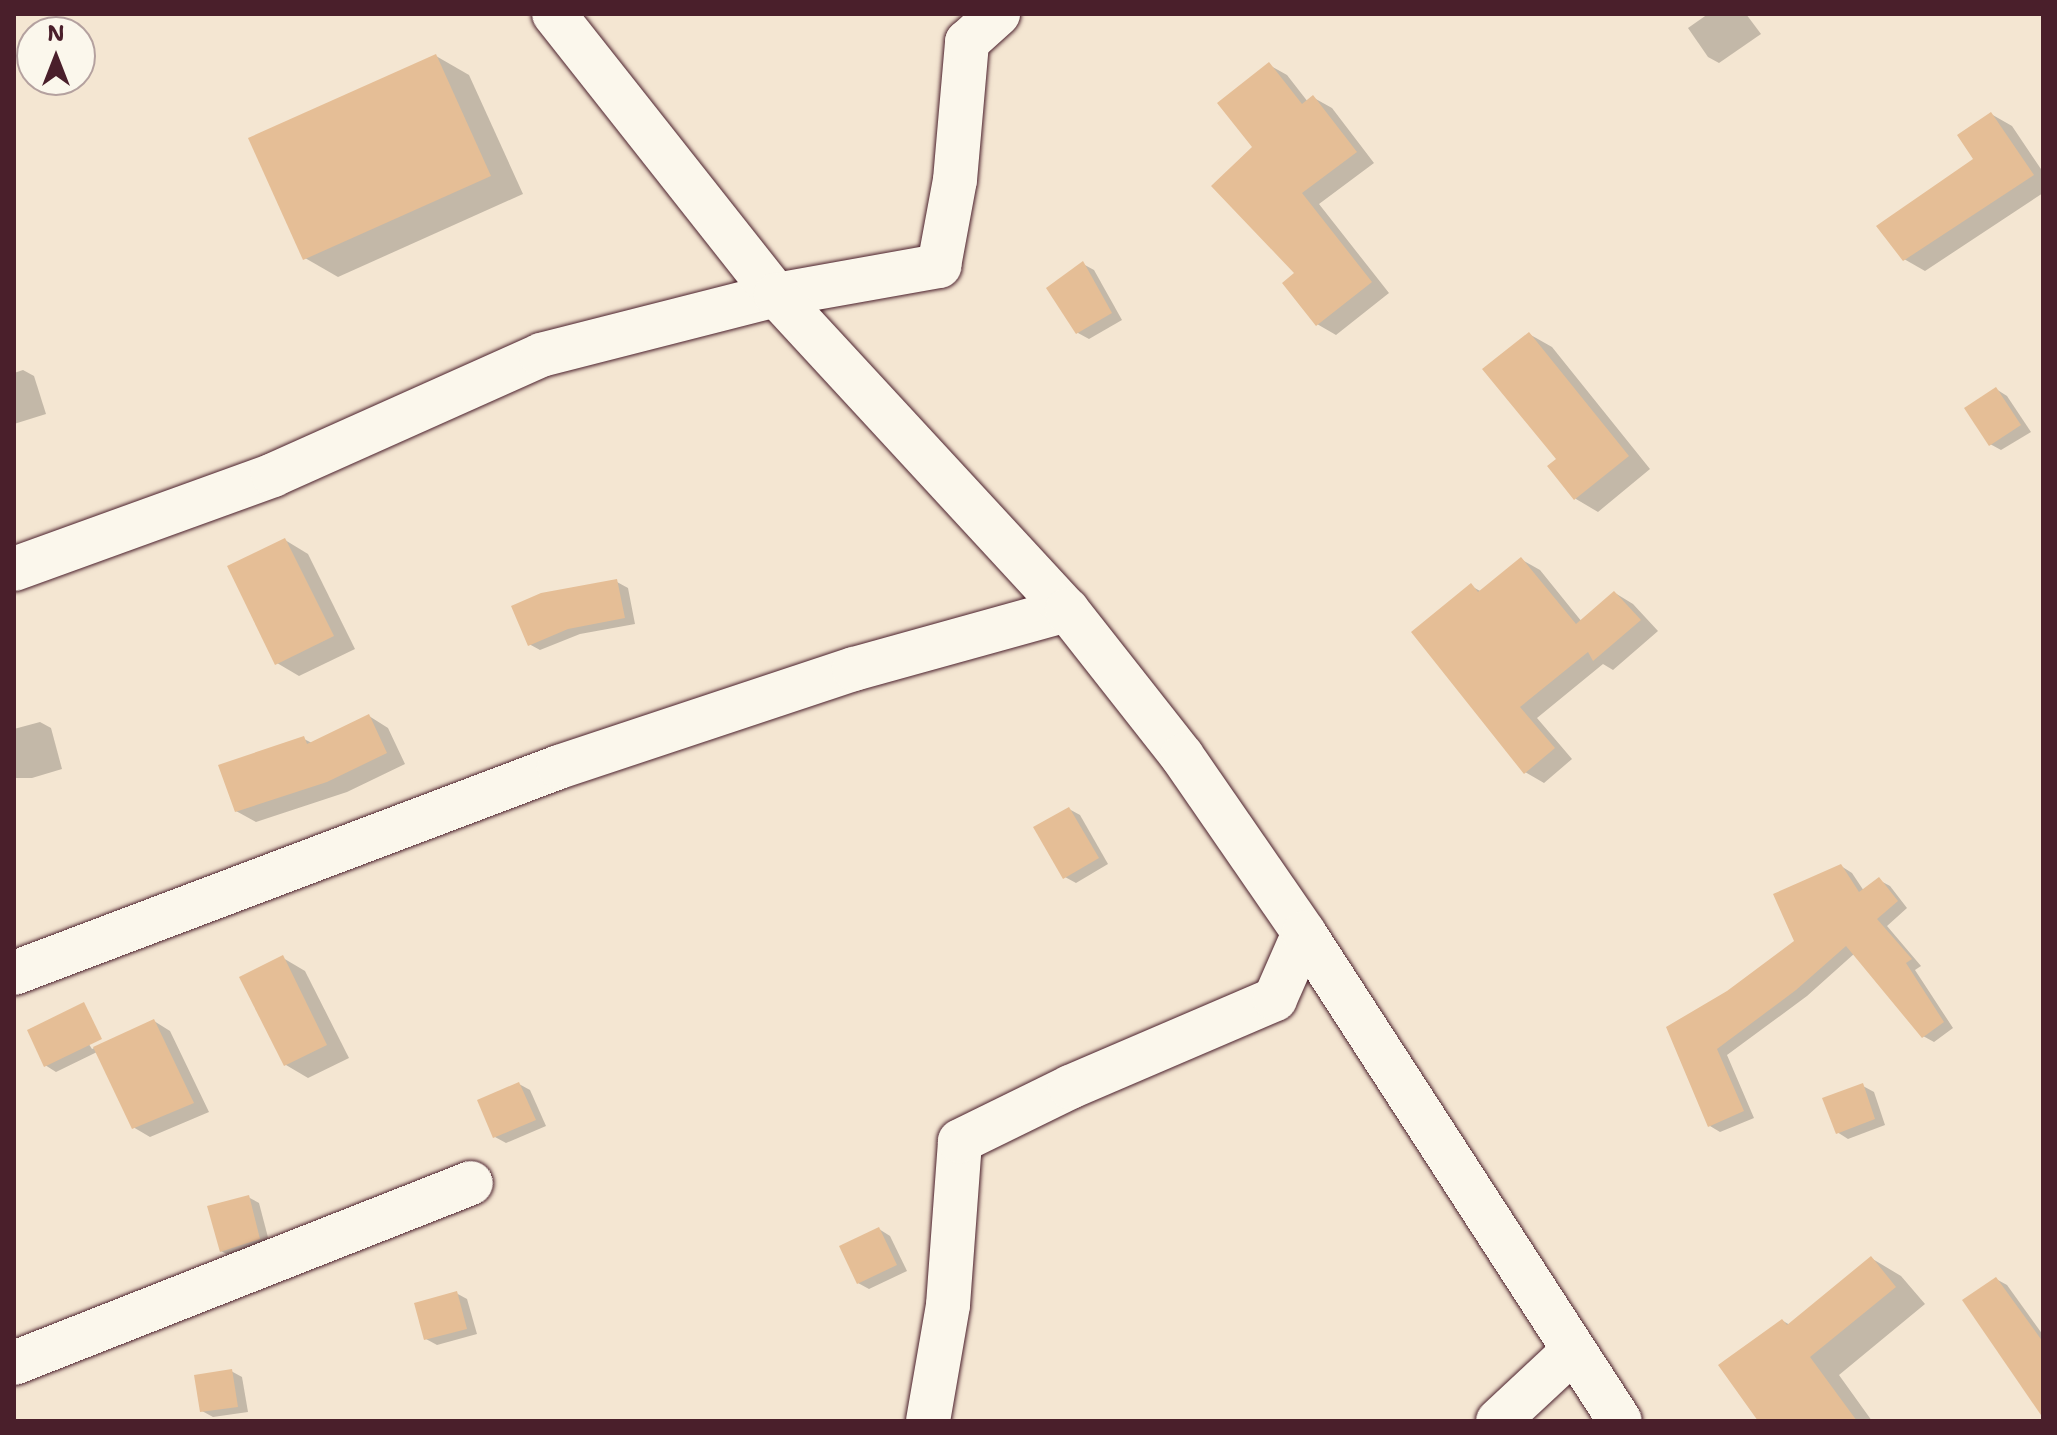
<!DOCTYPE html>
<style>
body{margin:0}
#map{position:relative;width:2057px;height:1435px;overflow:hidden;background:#f4e6d2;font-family:"Shantell Sans",sans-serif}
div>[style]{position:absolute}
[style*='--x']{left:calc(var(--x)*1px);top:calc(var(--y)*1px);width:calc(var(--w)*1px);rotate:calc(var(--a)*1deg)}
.shadow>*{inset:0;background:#0003}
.building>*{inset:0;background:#e5be96}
.roads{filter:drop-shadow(0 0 2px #4a1f2b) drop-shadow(0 0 2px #4a1f2b)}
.minor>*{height:44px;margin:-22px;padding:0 22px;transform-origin:22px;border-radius:22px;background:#fbf7ec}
.tertiary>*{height:44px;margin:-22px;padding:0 22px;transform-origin:22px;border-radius:22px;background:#fbf7ec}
span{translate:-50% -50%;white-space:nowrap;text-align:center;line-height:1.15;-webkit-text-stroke:6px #fbf7ec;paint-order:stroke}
.frame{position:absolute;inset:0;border:16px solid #4a1f2b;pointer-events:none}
.north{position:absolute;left:16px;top:16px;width:80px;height:80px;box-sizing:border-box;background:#fbf7ec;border:2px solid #b4a19f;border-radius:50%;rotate:0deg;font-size:22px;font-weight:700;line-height:32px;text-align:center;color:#4a1f2b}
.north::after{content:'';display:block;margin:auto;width:28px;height:36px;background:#4a1f2b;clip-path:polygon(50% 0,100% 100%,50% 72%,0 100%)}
</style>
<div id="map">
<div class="shadow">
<i style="clip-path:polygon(1708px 14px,1746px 14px,1761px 34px,1719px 63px,1708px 57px,1688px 28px)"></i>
<i style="clip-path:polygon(436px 56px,469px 75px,523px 194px,338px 277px,305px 258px)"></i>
<i style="clip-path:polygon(1269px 65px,1287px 75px,1308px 102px,1314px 98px,1332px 108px,1374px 163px,1319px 204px,1389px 293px,1336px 335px,1317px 324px,1255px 147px)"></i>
<i style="clip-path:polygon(1991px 114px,2012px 126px,2043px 172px,2043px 193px,1925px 271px,1904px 259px,1976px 160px)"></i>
<i style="clip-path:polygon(1083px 264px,1094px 270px,1122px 320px,1089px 339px,1078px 333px)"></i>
<i style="clip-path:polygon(1529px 334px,1552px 347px,1650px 469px,1598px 512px,1576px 499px,1550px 467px,1559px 459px)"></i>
<i style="clip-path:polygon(23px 370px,34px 376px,46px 414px,14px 424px,14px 373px)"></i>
<i style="clip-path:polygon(1996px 389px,2007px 396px,2031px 432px,2001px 450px,1990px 444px)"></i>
<i style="clip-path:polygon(285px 540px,308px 554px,355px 649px,299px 676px,277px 663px)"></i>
<i style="clip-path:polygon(1522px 560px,1540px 570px,1582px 622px,1615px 593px,1633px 604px,1658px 631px,1613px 670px,1603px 664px,1537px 718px,1572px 759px,1544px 783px,1525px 772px,1471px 586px,1482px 592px)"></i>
<i style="clip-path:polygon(617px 582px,628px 588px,635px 624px,580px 634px,540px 650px,529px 644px)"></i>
<i style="clip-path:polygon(369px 716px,388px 728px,405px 764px,347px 792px,256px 822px,236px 811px,304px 739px,312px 743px)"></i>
<i style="clip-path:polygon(40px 722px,51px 728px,62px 769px,32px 778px,16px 778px,14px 729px)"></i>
<i style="clip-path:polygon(1069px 809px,1080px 815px,1108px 864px,1076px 883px,1065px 877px)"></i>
<i style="clip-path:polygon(1841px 866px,1852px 873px,1864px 891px,1879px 880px,1890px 886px,1907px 908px,1887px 926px,1921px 966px,1915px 970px,1953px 1028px,1934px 1042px,1923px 1036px,1855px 953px,1807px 996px,1727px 1055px,1754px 1118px,1720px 1132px,1710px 1126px,1668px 1028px,1728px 993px,1797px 941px)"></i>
<i style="clip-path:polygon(283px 958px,305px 971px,349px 1058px,308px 1078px,286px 1065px)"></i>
<i style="clip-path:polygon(74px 1021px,92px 1049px,154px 1021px,170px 1031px,209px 1112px,150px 1137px,133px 1127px,97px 1052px,56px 1072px,45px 1065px)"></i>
<i style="clip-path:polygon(519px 1084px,530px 1090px,546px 1126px,506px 1143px,495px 1137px)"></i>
<i style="clip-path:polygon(1863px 1086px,1874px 1092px,1885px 1125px,1848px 1139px,1837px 1132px)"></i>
<i style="clip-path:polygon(248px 1197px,259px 1203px,270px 1245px,232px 1257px,221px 1251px)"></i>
<i style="clip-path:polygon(879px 1229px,890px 1236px,907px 1271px,869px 1289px,858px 1283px)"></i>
<i style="clip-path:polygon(1871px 1258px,1901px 1276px,1925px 1304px,1839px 1375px,1872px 1421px,1761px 1421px,1783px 1321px,1790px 1325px)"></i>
<i style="clip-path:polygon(1996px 1279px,2007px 1285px,2043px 1335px,2043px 1381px)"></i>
<i style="clip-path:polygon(456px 1293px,467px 1299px,477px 1334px,437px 1345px,426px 1339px)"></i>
<i style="clip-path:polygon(231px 1371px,242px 1377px,248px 1412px,213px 1417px,202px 1411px)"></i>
</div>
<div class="building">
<i style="clip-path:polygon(436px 54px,491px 176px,303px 260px,248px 138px)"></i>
<i style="clip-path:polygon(1269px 62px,1302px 104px,1313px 95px,1357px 152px,1302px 193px,1372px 282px,1316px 326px,1282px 283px,1294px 273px,1211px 186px,1252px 147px,1217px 103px)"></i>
<i style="clip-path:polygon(1991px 112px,2034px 175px,1903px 261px,1876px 226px,1973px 159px,1957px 135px)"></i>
<i style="clip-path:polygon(1083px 261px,1112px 313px,1076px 334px,1046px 288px)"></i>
<i style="clip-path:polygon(1529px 332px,1629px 456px,1574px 500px,1547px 466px,1556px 459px,1482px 369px)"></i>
<i style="clip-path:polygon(1996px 387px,2021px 425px,1989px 446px,1964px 408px)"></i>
<i style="clip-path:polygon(285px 538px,334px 636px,275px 665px,227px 566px)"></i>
<i style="clip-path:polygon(1521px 557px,1576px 624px,1614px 591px,1641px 620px,1593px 661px,1588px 652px,1520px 707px,1555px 748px,1524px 774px,1411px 632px,1471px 583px,1478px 592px)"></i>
<i style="clip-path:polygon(617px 579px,625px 618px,568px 629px,528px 646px,511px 606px,541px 593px)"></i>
<i style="clip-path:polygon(369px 714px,387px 753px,327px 782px,235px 812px,218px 765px,304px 736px,307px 744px)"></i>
<i style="clip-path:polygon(1069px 807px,1099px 858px,1063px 879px,1033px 827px)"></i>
<i style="clip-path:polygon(1841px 864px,1859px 892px,1879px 877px,1898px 901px,1877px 919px,1912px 959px,1906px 963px,1944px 1022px,1922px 1038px,1846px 946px,1796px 990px,1717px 1049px,1744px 1111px,1708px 1127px,1666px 1027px,1727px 991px,1794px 941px,1773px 894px)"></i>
<i style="clip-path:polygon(283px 955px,327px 1045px,284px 1066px,239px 977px)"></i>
<i style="clip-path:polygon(84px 1002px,102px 1039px,44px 1067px,27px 1030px)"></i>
<i style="clip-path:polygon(154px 1019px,194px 1103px,132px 1129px,93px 1047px)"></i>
<i style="clip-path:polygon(519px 1082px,536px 1120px,493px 1138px,477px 1100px)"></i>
<i style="clip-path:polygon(1863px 1083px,1875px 1119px,1836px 1134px,1822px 1098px)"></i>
<i style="clip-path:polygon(249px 1195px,260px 1239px,220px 1252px,207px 1206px)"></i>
<i style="clip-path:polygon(879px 1227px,897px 1265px,857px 1284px,839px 1246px)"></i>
<i style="clip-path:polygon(1871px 1256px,1896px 1287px,1810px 1357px,1857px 1421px,1758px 1421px,1718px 1365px,1782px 1319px,1787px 1325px)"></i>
<i style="clip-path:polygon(1996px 1277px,2043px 1342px,2043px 1418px,1962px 1300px)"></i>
<i style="clip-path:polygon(457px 1291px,467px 1329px,424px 1340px,414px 1303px)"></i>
<i style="clip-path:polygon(232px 1369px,238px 1407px,200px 1412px,194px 1375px)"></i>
</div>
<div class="roads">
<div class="minor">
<i style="--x:14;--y:569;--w:276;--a:-19.9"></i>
<i style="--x:273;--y:475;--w:294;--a:-24.1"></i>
<i style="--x:541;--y:355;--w:243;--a:-14.3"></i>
<i style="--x:776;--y:295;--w:166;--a:-10.1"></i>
<i style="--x:939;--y:266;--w:87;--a:-79.5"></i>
<i style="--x:955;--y:180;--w:139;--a:-85"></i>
<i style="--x:967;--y:42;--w:42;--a:-42.1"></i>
<i style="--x:14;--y:973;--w:583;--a:-20.71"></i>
<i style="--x:559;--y:767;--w:311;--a:-18.4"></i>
<i style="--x:854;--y:669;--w:221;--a:-15.5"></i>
<i style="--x:14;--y:1363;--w:491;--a:-21.5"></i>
<i style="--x:928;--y:1421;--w:118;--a:-80.2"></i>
<i style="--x:948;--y:1305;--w:164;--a:-85.8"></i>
<i style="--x:960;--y:1141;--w:123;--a:-26.1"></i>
<i style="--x:1070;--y:1087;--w:223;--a:-23.2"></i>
<i style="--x:1275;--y:999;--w:72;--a:-66.3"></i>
<i style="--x:1498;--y:1421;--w:101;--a:-43"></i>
</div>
<div class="tertiary">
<i style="--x:554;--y:14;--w:358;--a:51.7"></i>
<i style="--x:776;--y:295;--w:429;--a:47.3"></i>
<i style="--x:1067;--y:610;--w:186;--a:51.8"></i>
<i style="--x:1182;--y:756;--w:215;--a:55.4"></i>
<i style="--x:1304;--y:933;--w:581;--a:57.08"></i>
</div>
</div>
<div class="frame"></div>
<div class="north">N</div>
</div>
